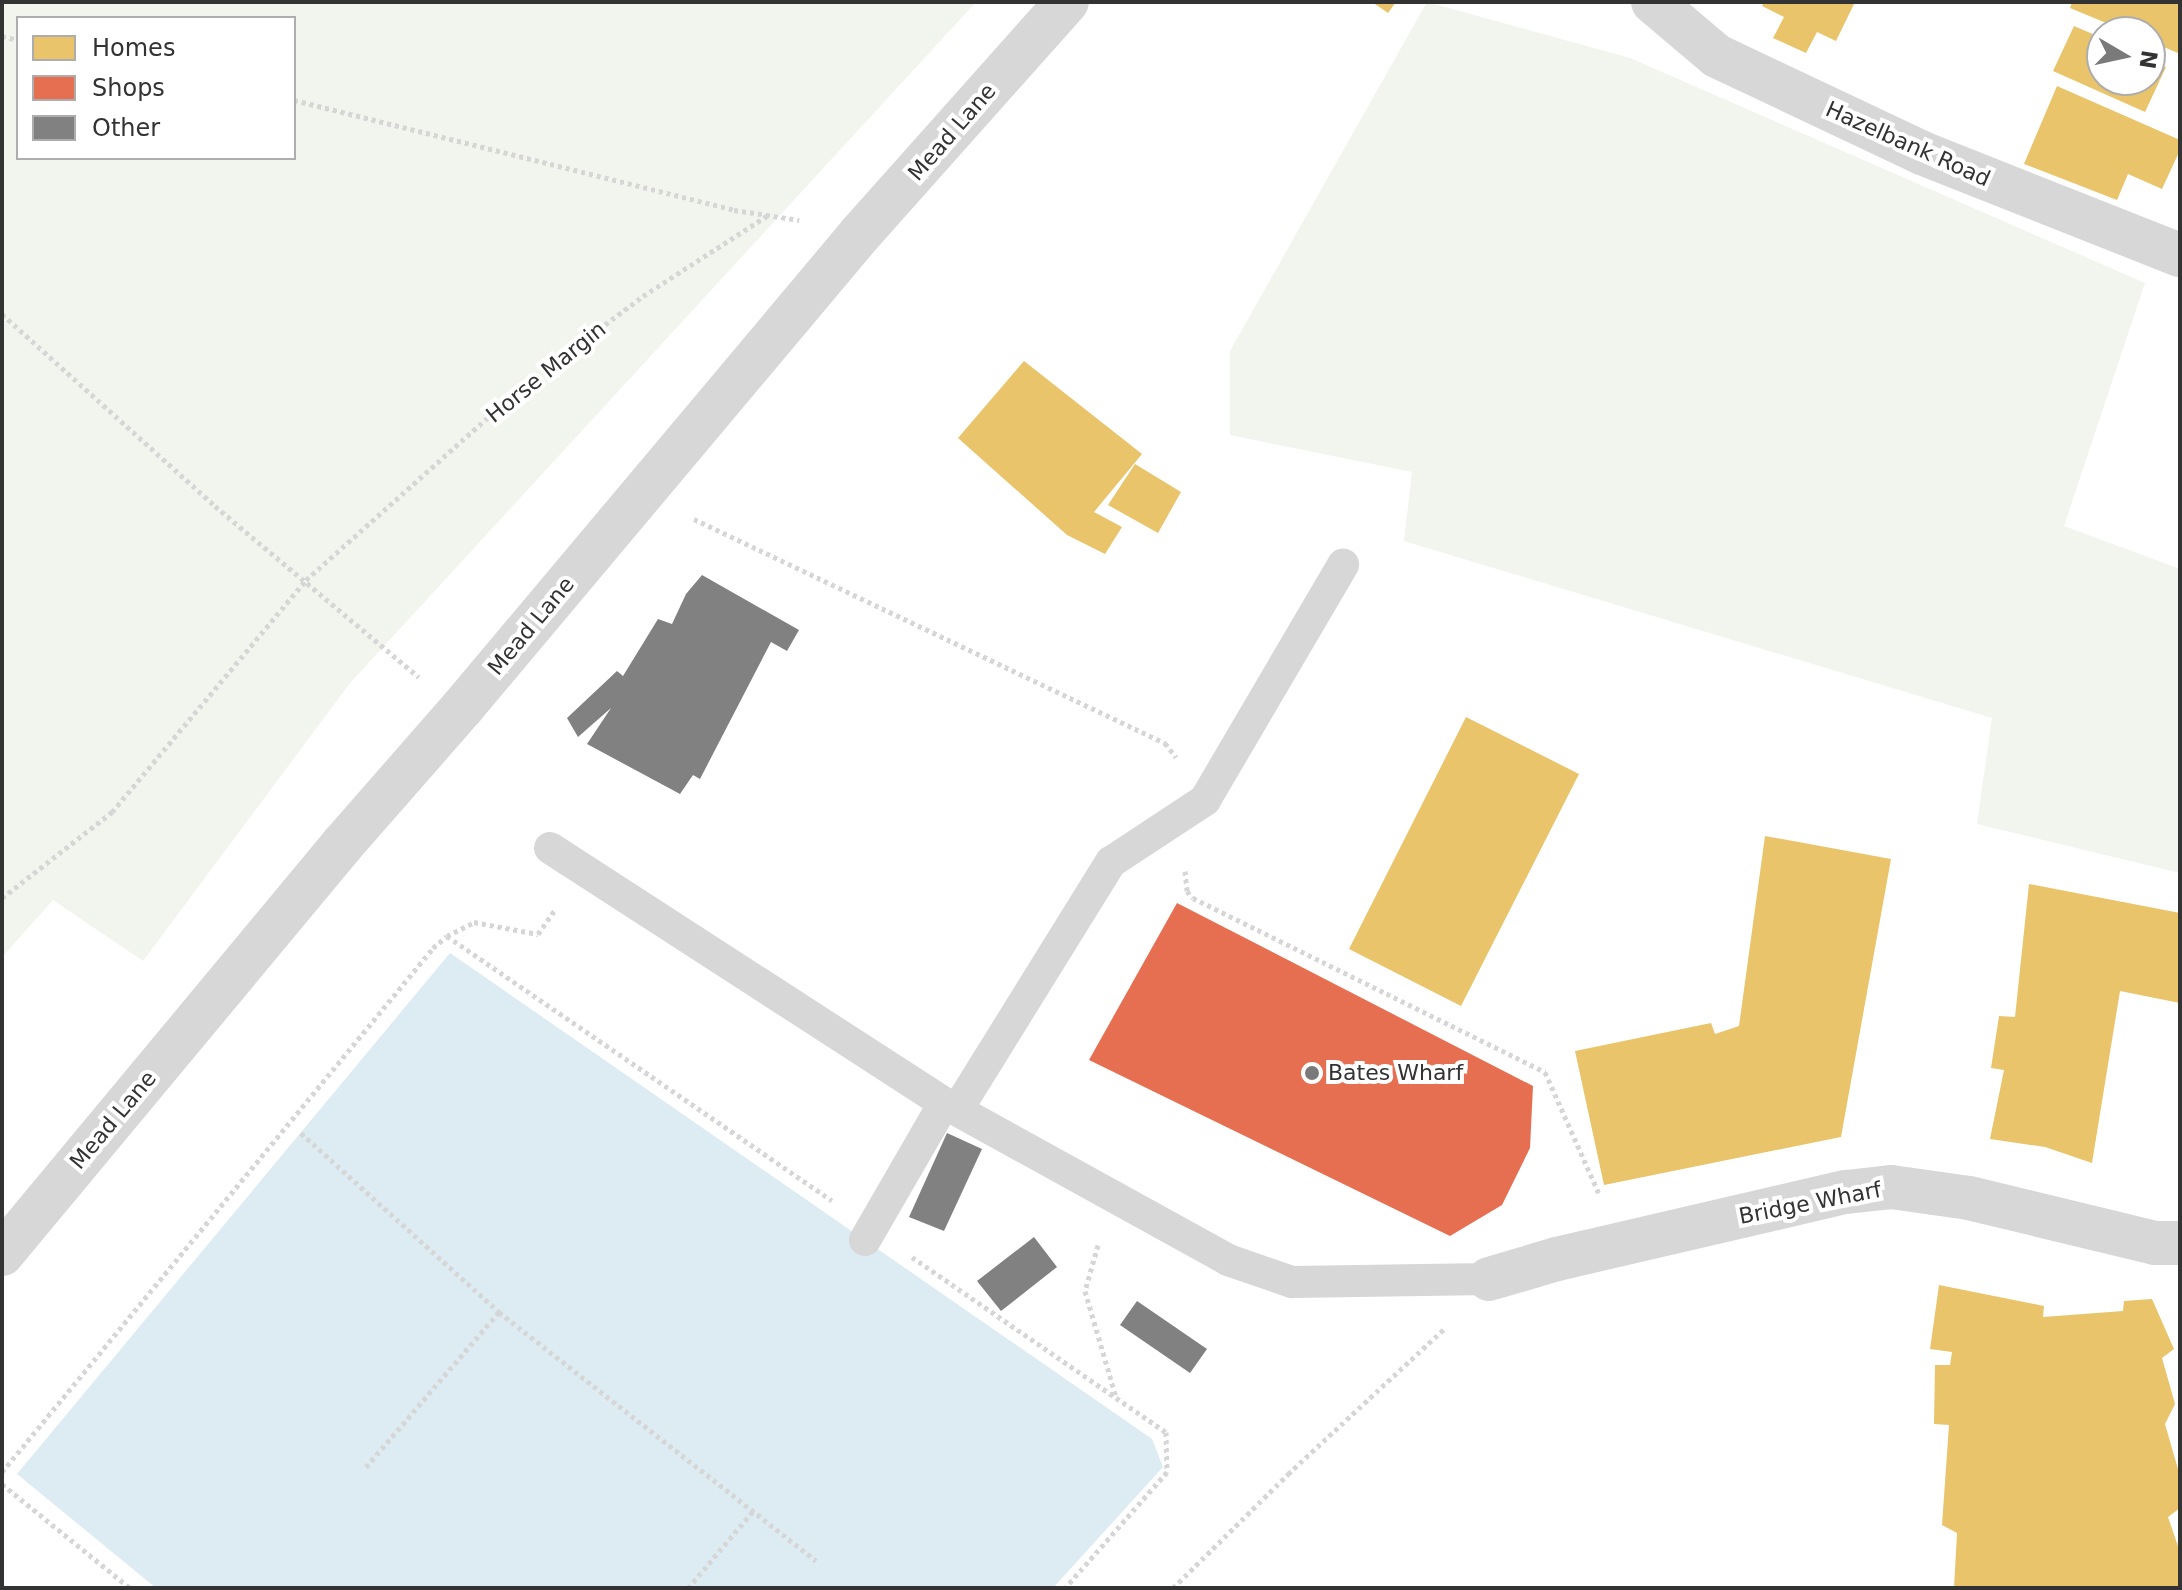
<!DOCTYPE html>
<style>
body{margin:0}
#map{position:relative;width:2182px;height:1590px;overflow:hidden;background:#fff;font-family:"DejaVu Sans",sans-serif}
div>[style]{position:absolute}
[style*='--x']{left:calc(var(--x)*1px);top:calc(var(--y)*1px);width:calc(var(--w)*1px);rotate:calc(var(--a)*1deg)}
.green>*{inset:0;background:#f1f5ed}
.water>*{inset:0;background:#ddebf3}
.homes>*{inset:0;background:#e9c46a}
.shops>*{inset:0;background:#e76f51}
.building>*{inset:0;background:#818181}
.path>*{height:5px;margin-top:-2.5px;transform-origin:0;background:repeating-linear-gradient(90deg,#d6d6d6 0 4px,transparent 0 8px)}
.service>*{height:32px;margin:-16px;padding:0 16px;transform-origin:16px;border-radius:16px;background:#d7d7d7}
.minor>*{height:44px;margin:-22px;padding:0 22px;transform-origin:22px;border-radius:22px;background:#d7d7d7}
.dots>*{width:22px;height:22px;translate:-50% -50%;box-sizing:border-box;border:4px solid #fff;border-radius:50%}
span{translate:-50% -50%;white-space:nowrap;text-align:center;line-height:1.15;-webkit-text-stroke:8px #fff;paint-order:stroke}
.street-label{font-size:22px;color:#333}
.poi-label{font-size:22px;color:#333}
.left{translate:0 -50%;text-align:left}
.frame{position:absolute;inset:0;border:4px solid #333;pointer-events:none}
.legend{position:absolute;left:16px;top:16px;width:280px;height:144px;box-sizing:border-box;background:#fff;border:2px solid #adadad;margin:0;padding:10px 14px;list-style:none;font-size:24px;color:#333}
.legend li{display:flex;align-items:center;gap:16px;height:40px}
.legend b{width:40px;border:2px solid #adadad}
.north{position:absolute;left:2086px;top:16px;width:80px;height:80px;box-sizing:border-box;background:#fff;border:2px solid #adadad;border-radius:50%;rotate:99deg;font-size:22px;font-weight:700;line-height:32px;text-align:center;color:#333}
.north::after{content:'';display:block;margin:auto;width:28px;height:36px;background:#7a7a7a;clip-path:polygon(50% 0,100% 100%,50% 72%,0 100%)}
</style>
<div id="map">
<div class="green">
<i style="clip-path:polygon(evenodd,2px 2px,976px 2px,350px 683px,143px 961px,53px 900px,2px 957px,2px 2px,18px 18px,294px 18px,294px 158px,18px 158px,18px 18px)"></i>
<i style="clip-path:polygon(1427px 2px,1630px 58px,2145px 283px,2064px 526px,2180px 569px,2180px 873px,1977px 824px,1992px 718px,1404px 541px,1412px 472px,1230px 435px,1230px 351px)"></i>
</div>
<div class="water">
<i style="clip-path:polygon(450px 953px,1152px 1439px,1163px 1467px,1053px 1588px,156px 1588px,17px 1474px)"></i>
</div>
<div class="homes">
<i style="clip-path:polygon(1372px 2px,1396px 2px,1388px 13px)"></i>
<i style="clip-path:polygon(1764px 2px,1855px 2px,1836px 41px,1817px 32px,1806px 53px,1773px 38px,1784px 17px,1762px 6px)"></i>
<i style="clip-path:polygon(2072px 2px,2180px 2px,2180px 54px,2150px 41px,2150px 32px,2128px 32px,2070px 8px)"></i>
<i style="clip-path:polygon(2074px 26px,2102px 38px,2102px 80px,2150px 80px,2150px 60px,2166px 67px,2145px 112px,2053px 71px)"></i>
<i style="clip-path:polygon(2057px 86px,2180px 140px,2180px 150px,2162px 189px,2128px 174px,2117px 200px,2024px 164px)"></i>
<i style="clip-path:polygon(1024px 361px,1142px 454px,1094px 512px,1122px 527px,1105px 554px,1067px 535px,958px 438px)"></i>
<i style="clip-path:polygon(1135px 464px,1181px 492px,1158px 533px,1108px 505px)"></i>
<i style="clip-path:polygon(1466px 717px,1579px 774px,1461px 1006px,1349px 949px)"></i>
<i style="clip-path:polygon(1765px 836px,1891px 859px,1841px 1137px,1604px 1185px,1575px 1051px,1711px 1023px,1715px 1034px,1739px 1026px)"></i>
<i style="clip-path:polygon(2029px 884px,2180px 913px,2180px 1003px,2120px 991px,2092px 1163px,2045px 1147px,1990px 1139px,2004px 1070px,1991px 1068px,1999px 1016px,2015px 1017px)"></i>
<i style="clip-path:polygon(1939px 1285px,2044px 1306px,2043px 1317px,2123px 1311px,2124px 1301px,2152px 1299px,2174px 1349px,2162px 1358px,2175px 1404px,2165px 1424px,2180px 1476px,2180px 1508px,2168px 1517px,2180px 1552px,2180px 1588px,1954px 1588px,1957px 1533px,1942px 1525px,1949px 1425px,1934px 1424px,1935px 1365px,1950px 1365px,1952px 1352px,1930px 1349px)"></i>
</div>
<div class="shops">
<i style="clip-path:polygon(1177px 903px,1533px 1086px,1530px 1148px,1502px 1205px,1450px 1236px,1089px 1060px)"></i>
</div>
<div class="building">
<i style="clip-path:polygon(702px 575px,799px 630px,787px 651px,771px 642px,700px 779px,693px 775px,680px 794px,587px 744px,611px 708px,578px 737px,567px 718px,617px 671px,623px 676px,658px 619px,672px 624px,686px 594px)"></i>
<i style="clip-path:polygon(947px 1133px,982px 1149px,944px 1231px,909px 1217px)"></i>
<i style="clip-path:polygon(1034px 1237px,1057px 1267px,1001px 1311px,977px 1281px)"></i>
<i style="clip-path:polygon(1137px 1301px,1207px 1349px,1190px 1373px,1120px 1325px)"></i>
</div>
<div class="path">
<i style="--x:2;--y:36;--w:16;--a:14"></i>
<i style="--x:294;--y:100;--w:454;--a:14"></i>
<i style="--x:734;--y:210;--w:66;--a:8.7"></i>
<i style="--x:2;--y:314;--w:287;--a:42"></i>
<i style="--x:215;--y:506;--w:266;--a:40"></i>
<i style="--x:694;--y:519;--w:522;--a:25.44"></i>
<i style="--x:1165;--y:743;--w:18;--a:52"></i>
<i style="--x:1185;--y:871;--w:20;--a:84"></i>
<i style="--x:1187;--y:891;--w:9;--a:49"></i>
<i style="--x:1193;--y:898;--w:393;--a:26.3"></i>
<i style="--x:1545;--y:1072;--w:136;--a:66.1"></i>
<i style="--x:2;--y:898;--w:140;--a:-38"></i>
<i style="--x:112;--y:812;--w:302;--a:-50.1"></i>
<i style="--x:306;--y:580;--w:290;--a:-41.8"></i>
<i style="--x:522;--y:387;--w:151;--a:-36.9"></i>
<i style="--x:643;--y:296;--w:149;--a:-32.9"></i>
<i style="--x:447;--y:936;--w:467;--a:34.5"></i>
<i style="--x:301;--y:1133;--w:267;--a:42.1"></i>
<i style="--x:499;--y:1312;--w:403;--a:38.1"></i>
<i style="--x:1098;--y:1245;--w:48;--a:105.8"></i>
<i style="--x:1085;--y:1291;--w:110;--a:73.7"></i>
<i style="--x:912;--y:1257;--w:308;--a:34.6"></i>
<i style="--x:1166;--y:1432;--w:40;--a:88.6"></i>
<i style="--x:1167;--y:1472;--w:154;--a:131.3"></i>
<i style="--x:366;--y:1467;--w:204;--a:-49.4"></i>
<i style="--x:2;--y:1472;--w:678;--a:-50.56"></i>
<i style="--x:433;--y:948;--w:18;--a:-41"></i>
<i style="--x:447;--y:936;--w:30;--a:-27"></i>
<i style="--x:474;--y:922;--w:65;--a:10.6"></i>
<i style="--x:538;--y:934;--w:29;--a:-55"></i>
<i style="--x:2;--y:1484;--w:165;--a:39.1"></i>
<i style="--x:688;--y:1588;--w:101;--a:-49.8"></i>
<i style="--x:1173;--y:1588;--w:162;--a:-44.7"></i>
<i style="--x:1288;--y:1474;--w:213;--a:-42.9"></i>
</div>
<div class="service">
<i style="--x:550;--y:848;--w:469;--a:32.9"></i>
<i style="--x:944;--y:1103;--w:325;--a:28.9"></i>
<i style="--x:1228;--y:1260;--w:68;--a:19"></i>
<i style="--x:1292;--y:1282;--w:197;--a:-0.9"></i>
<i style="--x:957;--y:1110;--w:292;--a:-58.2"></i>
<i style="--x:1111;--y:862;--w:113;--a:-33.4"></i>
<i style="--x:1205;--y:800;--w:273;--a:-59.6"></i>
<i style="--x:865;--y:1240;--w:158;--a:-60"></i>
</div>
<div class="minor">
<i style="--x:1653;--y:2;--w:84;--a:40.2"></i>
<i style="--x:1717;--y:56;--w:227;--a:25.3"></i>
<i style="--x:1922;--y:153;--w:277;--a:21.6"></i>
<i style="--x:2;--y:1254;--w:532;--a:-50.26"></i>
<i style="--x:342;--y:845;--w:182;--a:-48.8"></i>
<i style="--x:462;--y:708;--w:619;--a:-49.98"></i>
<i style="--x:860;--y:234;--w:311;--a:-48.3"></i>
<i style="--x:1489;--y:1279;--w:71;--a:-16.4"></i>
<i style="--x:1557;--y:1259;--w:297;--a:-13.1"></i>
<i style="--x:1846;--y:1192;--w:45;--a:-6.3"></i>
<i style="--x:1891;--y:1187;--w:79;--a:8"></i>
<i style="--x:1969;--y:1198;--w:191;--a:13.6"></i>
<i style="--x:2155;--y:1243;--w:25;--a:0"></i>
</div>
<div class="dots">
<i style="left:1312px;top:1073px;background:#7a7a7a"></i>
</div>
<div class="street-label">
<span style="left:952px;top:132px;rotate:-49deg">Mead Lane</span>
<span style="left:1908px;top:144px;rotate:24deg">Hazelbank Road</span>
<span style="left:546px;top:372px;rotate:-39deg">Horse Margin</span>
<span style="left:531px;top:626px;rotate:-50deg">Mead Lane</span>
<span style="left:113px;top:1120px;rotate:-50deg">Mead Lane</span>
<span style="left:1810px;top:1203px;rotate:-11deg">Bridge Wharf</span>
</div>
<div class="poi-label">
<span class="left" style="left:1328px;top:1073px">Bates Wharf</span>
</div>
<div class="frame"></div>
<ul class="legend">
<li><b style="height:22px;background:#e9c46a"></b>Homes</li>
<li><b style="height:22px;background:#e76f51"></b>Shops</li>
<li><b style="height:22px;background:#818181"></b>Other</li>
</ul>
<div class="north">N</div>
</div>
